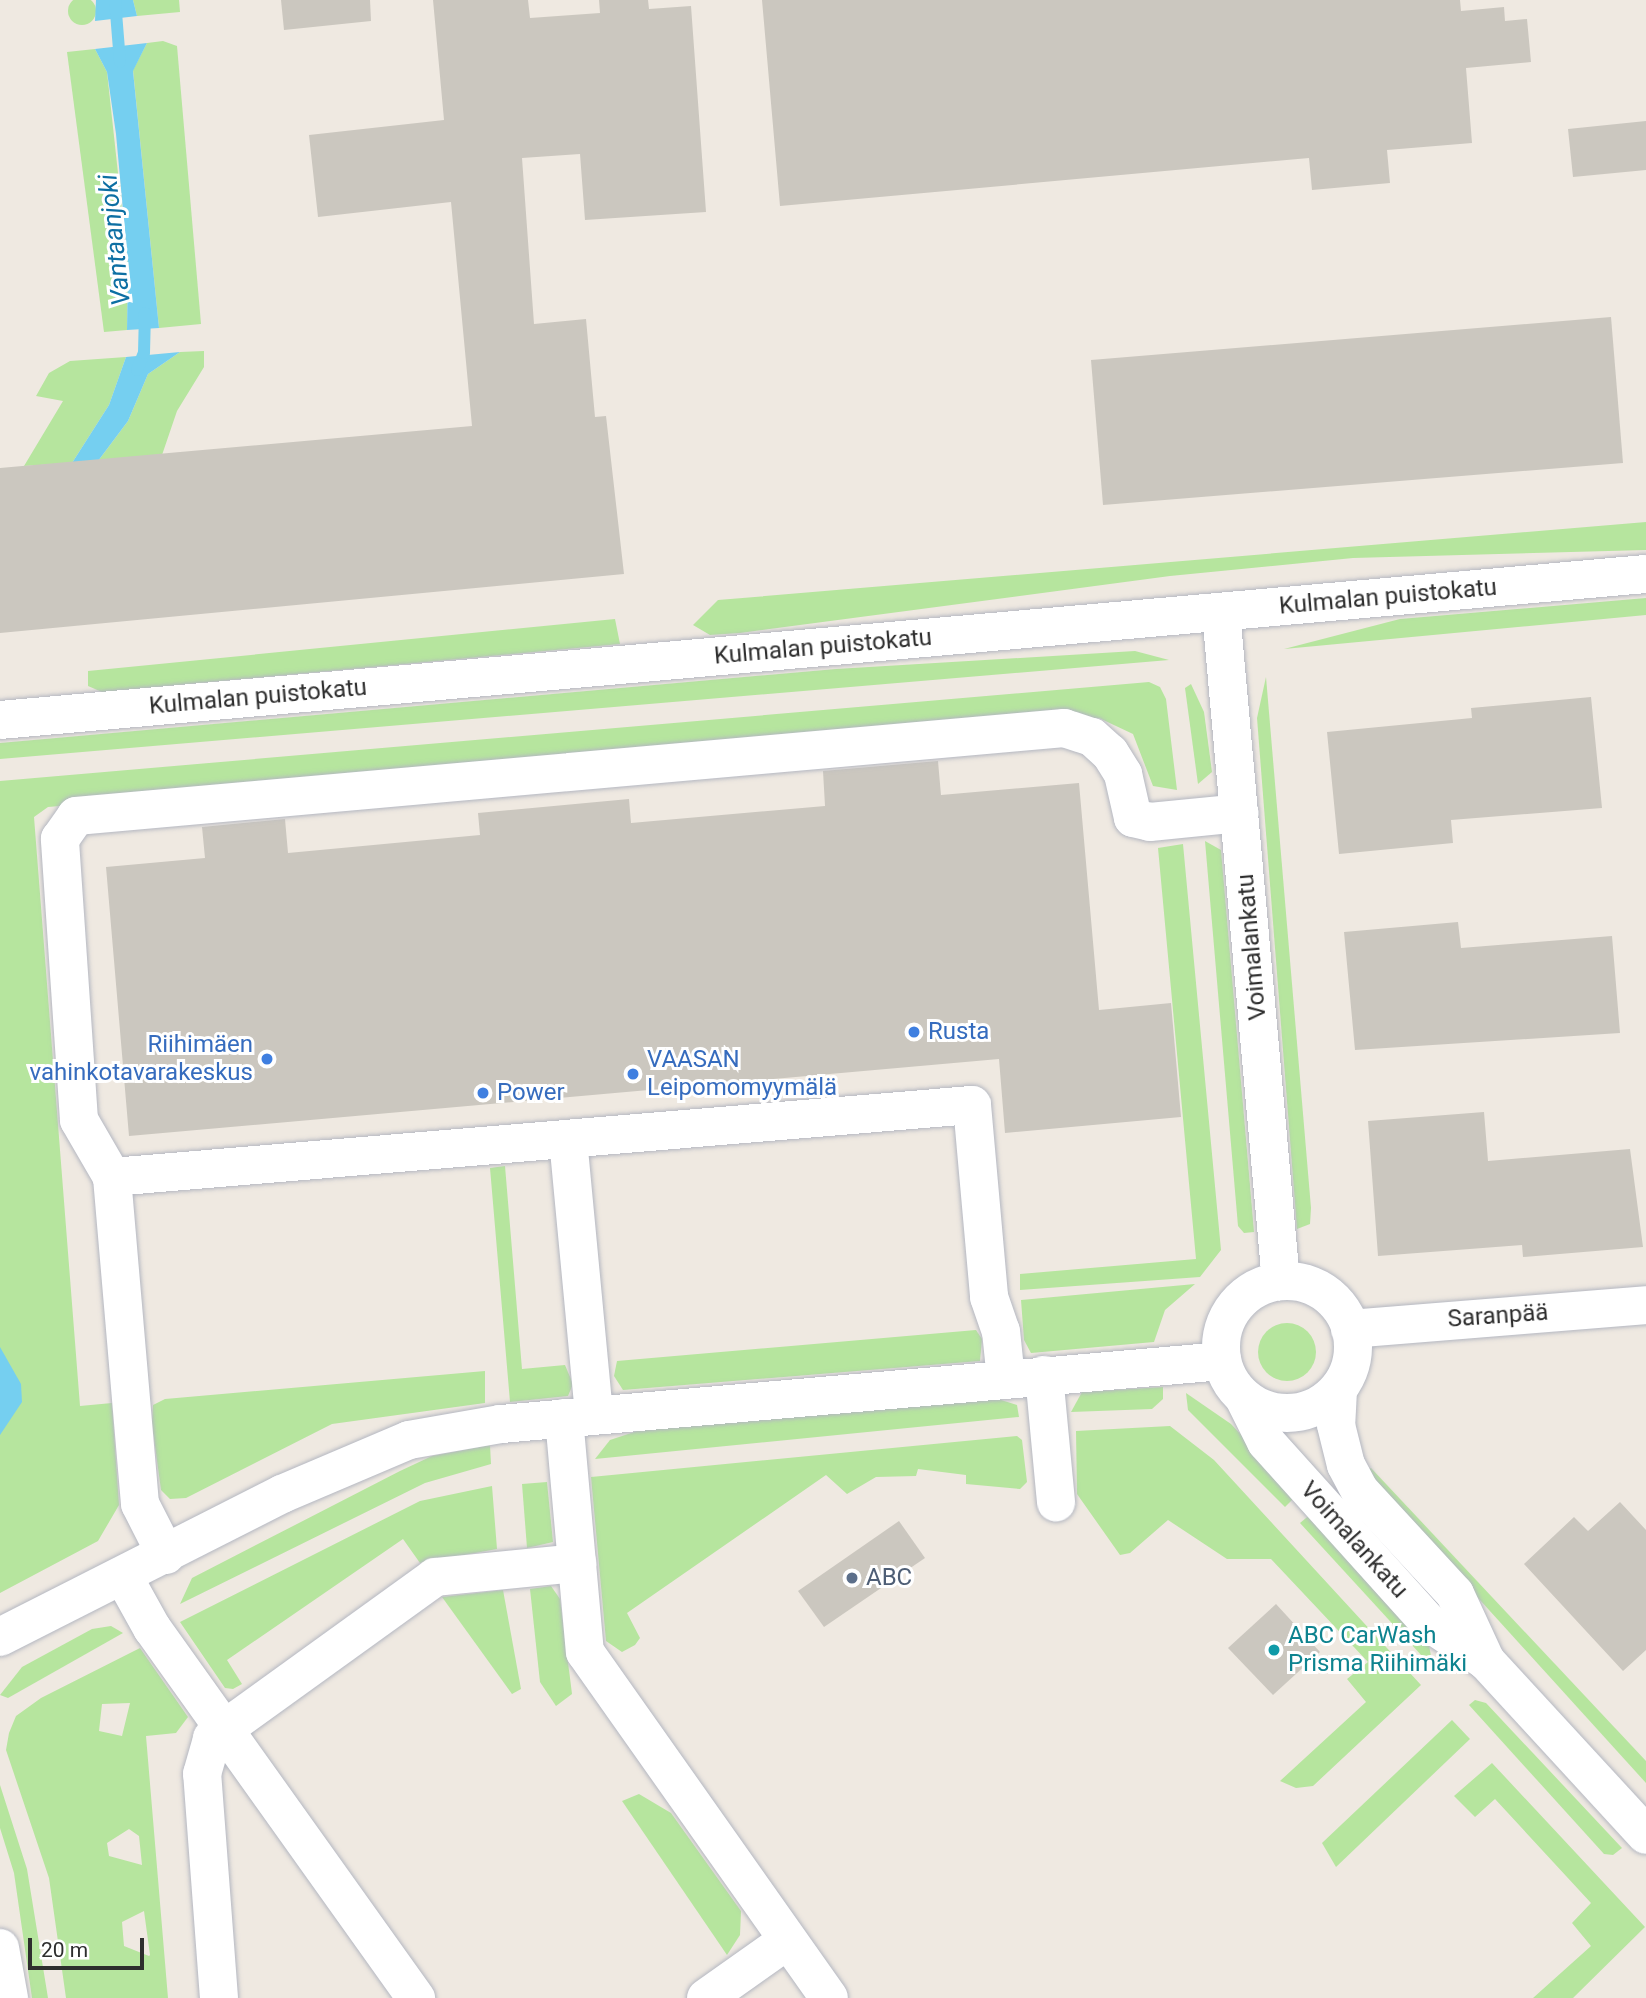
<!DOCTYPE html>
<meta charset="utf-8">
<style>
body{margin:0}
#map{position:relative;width:1646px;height:1998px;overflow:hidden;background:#efe9e1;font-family:Roboto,sans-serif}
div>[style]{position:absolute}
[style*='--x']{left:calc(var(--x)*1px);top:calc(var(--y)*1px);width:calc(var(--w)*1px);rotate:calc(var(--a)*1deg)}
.green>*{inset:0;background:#b6e59e}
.round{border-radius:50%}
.water>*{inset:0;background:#75cff0}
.stream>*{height:12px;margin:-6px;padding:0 6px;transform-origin:6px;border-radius:6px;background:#75cff0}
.building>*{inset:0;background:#cbc7bf}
.roads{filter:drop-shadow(0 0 2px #b4b7c1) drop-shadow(0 0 2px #b4b7c1)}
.minor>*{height:38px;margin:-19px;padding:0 19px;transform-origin:19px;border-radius:19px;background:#fff}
.minor>.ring{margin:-19px;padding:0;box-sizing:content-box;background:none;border:38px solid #fff;border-radius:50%}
.dots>*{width:19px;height:19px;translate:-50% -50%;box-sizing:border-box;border:4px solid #fff;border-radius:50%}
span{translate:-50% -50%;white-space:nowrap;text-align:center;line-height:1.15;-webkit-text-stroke:6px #fff;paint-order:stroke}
.street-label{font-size:24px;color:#2e2e2e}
.shop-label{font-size:24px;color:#366cbe}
.left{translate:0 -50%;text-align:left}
.right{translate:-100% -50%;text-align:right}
.service-label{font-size:24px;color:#4e5e75}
.culture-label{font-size:24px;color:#0d838f}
.water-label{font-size:26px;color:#0d6fa3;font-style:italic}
.scale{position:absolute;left:28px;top:1938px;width:116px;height:32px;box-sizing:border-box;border:4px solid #2e2e2e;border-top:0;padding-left:9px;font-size:21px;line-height:24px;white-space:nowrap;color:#2e2e2e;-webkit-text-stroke:5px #fff;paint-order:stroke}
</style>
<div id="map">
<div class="green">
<i class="round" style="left:68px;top:-3px;width:28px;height:28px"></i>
<i style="clip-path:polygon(133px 0,179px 0,180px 12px,137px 16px)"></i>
<i style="clip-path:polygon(163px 41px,177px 46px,201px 324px,159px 328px,133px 70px,147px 43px)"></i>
<i style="clip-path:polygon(95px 49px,107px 72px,128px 265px,127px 330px,104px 332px,67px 52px)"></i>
<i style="clip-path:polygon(204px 351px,204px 367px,177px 411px,162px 455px,98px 461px,128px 421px,148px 374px,180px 352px)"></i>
<i style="clip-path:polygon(126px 357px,109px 405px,72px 463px,24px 466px,63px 401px,36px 396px,49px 373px,70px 361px)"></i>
<i style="clip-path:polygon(1646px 522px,1646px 550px,1353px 558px,1170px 576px,740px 633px,710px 635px,693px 625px,718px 600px)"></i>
<i style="clip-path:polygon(1646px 598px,1646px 615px,1284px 649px,1400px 619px)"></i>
<i style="clip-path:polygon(615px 619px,620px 644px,102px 692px,88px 686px,88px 671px)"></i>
<i style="clip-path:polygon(1135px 651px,1169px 660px,0 759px,0 743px,836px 669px)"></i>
<i style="clip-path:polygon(1266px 677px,1311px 1208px,1310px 1224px,1297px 1229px,1257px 718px)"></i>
<i style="clip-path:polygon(1149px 682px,1160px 687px,1166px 699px,1177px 790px,1153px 786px,1133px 734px,1099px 718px,48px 807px,34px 817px,80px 1406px,112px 1403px,119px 1505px,98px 1541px,0 1593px,0 781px)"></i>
<i style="clip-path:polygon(1191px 684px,1204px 712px,1212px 772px,1198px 784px,1185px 688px)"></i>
<i style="clip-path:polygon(1205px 841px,1221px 850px,1254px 1232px,1244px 1233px,1238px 1226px)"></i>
<i style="clip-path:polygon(1183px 844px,1221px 1250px,1200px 1277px,1020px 1290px,1020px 1274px,1196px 1259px,1158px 848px)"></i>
<i style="clip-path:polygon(505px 1166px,522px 1369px,565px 1365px,573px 1384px,568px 1396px,510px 1402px,490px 1168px)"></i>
<i style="clip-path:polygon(1195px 1284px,1165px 1310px,1154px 1342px,1031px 1353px,1024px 1340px,1021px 1300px)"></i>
<i class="round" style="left:1258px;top:1323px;width:58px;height:58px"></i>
<i style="clip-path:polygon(976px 1330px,982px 1339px,980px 1361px,623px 1390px,614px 1376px,617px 1361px)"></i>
<i style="clip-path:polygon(485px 1371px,485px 1403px,332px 1424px,186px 1498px,170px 1499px,161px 1490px,152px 1424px,153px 1405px,165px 1399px)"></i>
<i style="clip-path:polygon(1163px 1387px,1163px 1399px,1152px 1409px,1071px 1412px,1082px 1392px)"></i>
<i style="clip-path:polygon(1186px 1393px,1231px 1424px,1297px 1495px,1285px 1507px,1188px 1410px)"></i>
<i style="clip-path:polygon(998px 1399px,1017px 1405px,1019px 1417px,595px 1459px,610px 1440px,640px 1430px)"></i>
<i style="clip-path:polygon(1170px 1426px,1214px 1460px,1421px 1685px,1313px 1786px,1296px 1788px,1280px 1781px,1366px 1702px,1347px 1679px,1368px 1662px,1271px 1559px,1227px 1559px,1168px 1520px,1130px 1553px,1120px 1555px,1077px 1494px,1076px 1431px)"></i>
<i style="clip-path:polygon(1017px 1436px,1022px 1440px,1027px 1482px,1020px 1489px,966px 1484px,966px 1475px,918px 1469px,916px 1476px,876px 1477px,847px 1494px,826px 1475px,627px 1613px,640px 1638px,635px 1645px,622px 1652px,606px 1641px,591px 1477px)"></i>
<i style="clip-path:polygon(490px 1445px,491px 1464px,425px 1483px,180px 1604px,192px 1578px,400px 1471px,432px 1456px)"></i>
<i style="clip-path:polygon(1371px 1468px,1646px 1761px,1646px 1783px,1362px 1470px)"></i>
<i style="clip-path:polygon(547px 1482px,553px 1542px,527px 1548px,522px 1484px)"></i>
<i style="clip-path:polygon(492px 1486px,497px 1549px,420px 1563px,403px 1539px,227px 1660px,242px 1684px,233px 1689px,225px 1688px,180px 1622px,420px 1501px)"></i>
<i style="clip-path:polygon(1312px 1513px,1428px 1639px,1433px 1668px,1300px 1523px)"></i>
<i style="clip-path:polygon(551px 1586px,560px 1599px,572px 1694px,556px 1706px,540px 1682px,530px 1589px)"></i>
<i style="clip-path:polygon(503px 1590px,521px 1689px,512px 1694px,442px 1597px)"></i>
<i style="clip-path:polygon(111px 1626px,123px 1633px,8px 1698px,0 1695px,22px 1667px,92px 1629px)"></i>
<i style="clip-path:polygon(evenodd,140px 1648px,188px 1717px,176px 1733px,146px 1736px,168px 1998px,66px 1998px,49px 1878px,6px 1750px,9px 1733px,16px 1716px,41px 1698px,140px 1648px,130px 1703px,122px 1736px,99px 1731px,102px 1704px,130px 1703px,140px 1648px,129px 1829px,139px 1836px,142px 1865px,109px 1856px,107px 1843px,129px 1829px,140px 1648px,144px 1911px,150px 1955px,149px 1956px,124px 1946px,122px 1922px,144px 1911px)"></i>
<i style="clip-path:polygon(1475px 1700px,1486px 1703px,1622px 1848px,1613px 1855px,1604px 1854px,1469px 1705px)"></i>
<i style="clip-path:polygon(1452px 1720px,1470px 1739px,1336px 1867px,1322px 1843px)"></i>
<i style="clip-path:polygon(1492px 1763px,1645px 1927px,1573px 1998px,1533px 1998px,1591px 1946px,1572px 1923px,1591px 1903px,1495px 1799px,1475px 1817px,1454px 1796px)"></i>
<i style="clip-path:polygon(0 1785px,27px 1869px,48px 1998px,32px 1998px,14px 1873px,0 1828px)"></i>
<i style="clip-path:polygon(639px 1794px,671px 1813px,741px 1911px,740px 1935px,727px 1955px,622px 1801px)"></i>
</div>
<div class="water">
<i style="clip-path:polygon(96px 0,133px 0,137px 16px,95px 21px)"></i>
<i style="clip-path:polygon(147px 43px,133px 71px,159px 328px,127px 330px,128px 265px,116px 134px,107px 72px,95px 49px)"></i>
<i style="clip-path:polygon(180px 352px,148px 374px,128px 421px,98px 461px,72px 463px,109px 405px,126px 357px)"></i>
<i style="clip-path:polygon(0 1347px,21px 1384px,22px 1402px,0 1435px)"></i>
</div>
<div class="stream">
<i style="--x:115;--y:0;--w:62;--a:85.4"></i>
<i style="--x:137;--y:370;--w:18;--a:-68"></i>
<i style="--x:144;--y:353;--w:40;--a:-88.6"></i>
</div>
<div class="building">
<i style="clip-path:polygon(281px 0,370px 0,371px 21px,284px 30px)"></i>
<i style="clip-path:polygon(433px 0,528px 0,530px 18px,600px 13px,599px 0,648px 0,649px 9px,691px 6px,706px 212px,585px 220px,580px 154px,522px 158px,534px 324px,586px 319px,595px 417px,606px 416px,624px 574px,0 633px,0 468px,472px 426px,451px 202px,318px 217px,309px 135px,444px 120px)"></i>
<i style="clip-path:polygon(762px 0,1460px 0,1461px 11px,1504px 7px,1505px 21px,1527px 19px,1531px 62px,1466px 68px,1472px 143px,1387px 150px,1390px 183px,1312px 190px,1309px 158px,780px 206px)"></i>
<i style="clip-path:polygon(1646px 121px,1646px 170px,1573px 177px,1568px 129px)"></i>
<i style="clip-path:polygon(1611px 317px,1623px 463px,1103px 505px,1091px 360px)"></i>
<i style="clip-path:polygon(1591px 697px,1602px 808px,1451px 820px,1453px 843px,1339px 854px,1327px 732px,1472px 718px,1471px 708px)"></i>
<i style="clip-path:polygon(938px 761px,941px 795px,1079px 783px,1099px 1010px,1171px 1003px,1181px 1117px,1005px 1133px,999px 1059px,129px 1136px,106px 867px,205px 858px,202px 827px,285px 819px,288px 853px,480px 835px,478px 813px,629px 799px,631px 823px,825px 806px,823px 771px)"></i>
<i style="clip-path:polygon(1458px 922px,1461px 948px,1612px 936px,1620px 1033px,1355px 1050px,1344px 932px)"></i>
<i style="clip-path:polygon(1484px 1112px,1488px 1161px,1630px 1149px,1643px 1247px,1523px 1257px,1522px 1245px,1378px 1256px,1368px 1121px)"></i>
<i style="clip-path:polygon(1620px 1502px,1646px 1530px,1646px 1650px,1623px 1671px,1524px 1564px,1574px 1517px,1588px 1531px)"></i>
<i style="clip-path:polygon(899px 1521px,925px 1558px,824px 1627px,798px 1591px)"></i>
<i style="clip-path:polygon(1276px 1604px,1320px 1652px,1273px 1695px,1228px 1648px)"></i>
</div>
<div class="roads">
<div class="minor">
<i style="--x:1221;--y:612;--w:672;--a:84.88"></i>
<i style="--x:0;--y:720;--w:1652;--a:-5.07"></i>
<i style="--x:568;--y:1139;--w:277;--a:84.6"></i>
<i style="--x:112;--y:1177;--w:863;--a:-4.79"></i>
<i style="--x:972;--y:1105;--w:193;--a:84.9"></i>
<i style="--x:989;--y:1297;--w:36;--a:71"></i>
<i style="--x:1001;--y:1331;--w:48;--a:84.1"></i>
<i class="ring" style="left:1221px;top:1281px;width:94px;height:94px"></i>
<i style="--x:1350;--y:1329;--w:297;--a:-4.6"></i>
<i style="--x:1044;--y:1375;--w:128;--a:84.6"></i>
<i style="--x:1338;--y:1390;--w:35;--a:93"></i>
<i style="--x:1336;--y:1425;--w:41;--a:76"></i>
<i style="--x:1346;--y:1465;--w:30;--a:62"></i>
<i style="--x:1360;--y:1491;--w:140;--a:47.3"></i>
<i style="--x:1455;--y:1594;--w:74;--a:65.2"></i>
<i style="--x:1244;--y:1398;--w:49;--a:63.4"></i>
<i style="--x:1266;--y:1442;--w:242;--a:48"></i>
<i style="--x:1428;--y:1622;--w:70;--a:33.9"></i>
<i style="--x:1486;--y:1661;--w:236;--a:47.4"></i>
<i style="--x:564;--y:1418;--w:235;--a:84.9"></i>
<i style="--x:585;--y:1652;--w:423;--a:54.8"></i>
<i style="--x:166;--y:1555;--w:57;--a:-117"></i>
<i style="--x:140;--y:1504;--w:328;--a:-94.9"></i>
<i style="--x:112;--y:1177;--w:66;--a:-120.1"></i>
<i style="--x:79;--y:1120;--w:282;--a:-93.9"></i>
<i style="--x:60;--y:839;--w:28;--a:-55"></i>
<i style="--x:76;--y:816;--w:992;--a:-5.09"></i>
<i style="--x:1064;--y:728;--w:29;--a:18"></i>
<i style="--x:1092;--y:737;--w:24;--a:42"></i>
<i style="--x:1110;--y:753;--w:25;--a:58"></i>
<i style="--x:1123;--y:774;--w:45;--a:77.2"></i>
<i style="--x:1133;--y:818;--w:17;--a:13"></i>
<i style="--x:1150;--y:822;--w:90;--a:-5.7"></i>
<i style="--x:123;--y:1576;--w:60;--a:60.9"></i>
<i style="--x:152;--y:1628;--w:455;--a:54.5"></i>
<i style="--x:0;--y:1637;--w:316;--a:-26.9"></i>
<i style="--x:282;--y:1494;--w:138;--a:-23"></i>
<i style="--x:409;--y:1440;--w:93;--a:-9.9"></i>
<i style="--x:501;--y:1424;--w:724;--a:-4.99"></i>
<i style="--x:0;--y:1948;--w:51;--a:79.8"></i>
<i style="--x:219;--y:1998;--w:225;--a:-94.3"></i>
<i style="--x:202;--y:1774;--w:37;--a:-74"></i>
<i style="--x:212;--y:1738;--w:275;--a:-35.8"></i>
<i style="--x:435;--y:1577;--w:143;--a:-5.6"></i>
<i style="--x:706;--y:1998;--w:100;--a:-35.3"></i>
</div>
</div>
<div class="dots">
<i style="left:914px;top:1032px;background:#3f7fe0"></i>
<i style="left:267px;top:1059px;background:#3f7fe0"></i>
<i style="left:633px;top:1074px;background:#3f7fe0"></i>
<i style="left:483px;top:1093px;background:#3f7fe0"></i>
<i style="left:852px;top:1578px;background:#5c6f8a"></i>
<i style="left:1274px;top:1650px;background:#0f9aa8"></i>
</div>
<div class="street-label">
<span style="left:1388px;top:597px;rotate:-5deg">Kulmalan puistokatu</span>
<span style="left:823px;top:647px;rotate:-5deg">Kulmalan puistokatu</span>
<span style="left:258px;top:697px;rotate:-5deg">Kulmalan puistokatu</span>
<span style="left:1252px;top:947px;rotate:-95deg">Voimalankatu</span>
<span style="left:1498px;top:1316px;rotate:-4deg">Saranpää</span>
<span style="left:1354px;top:1540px;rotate:48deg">Voimalankatu</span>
</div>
<div class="shop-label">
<span class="left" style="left:928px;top:1032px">Rusta</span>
<span class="right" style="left:253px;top:1059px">Riihimäen<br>vahinkotavarakeskus</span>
<span class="left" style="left:647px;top:1074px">VAASAN<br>Leipomomyymälä</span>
<span class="left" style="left:497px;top:1093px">Power</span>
</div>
<div class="service-label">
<span class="left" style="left:866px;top:1578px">ABC</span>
</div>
<div class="culture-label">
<span class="left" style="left:1288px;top:1650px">ABC CarWash<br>Prisma Riihimäki</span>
</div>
<div class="water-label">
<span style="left:115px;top:240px;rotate:-96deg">Vantaanjoki</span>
</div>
<div class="scale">20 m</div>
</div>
